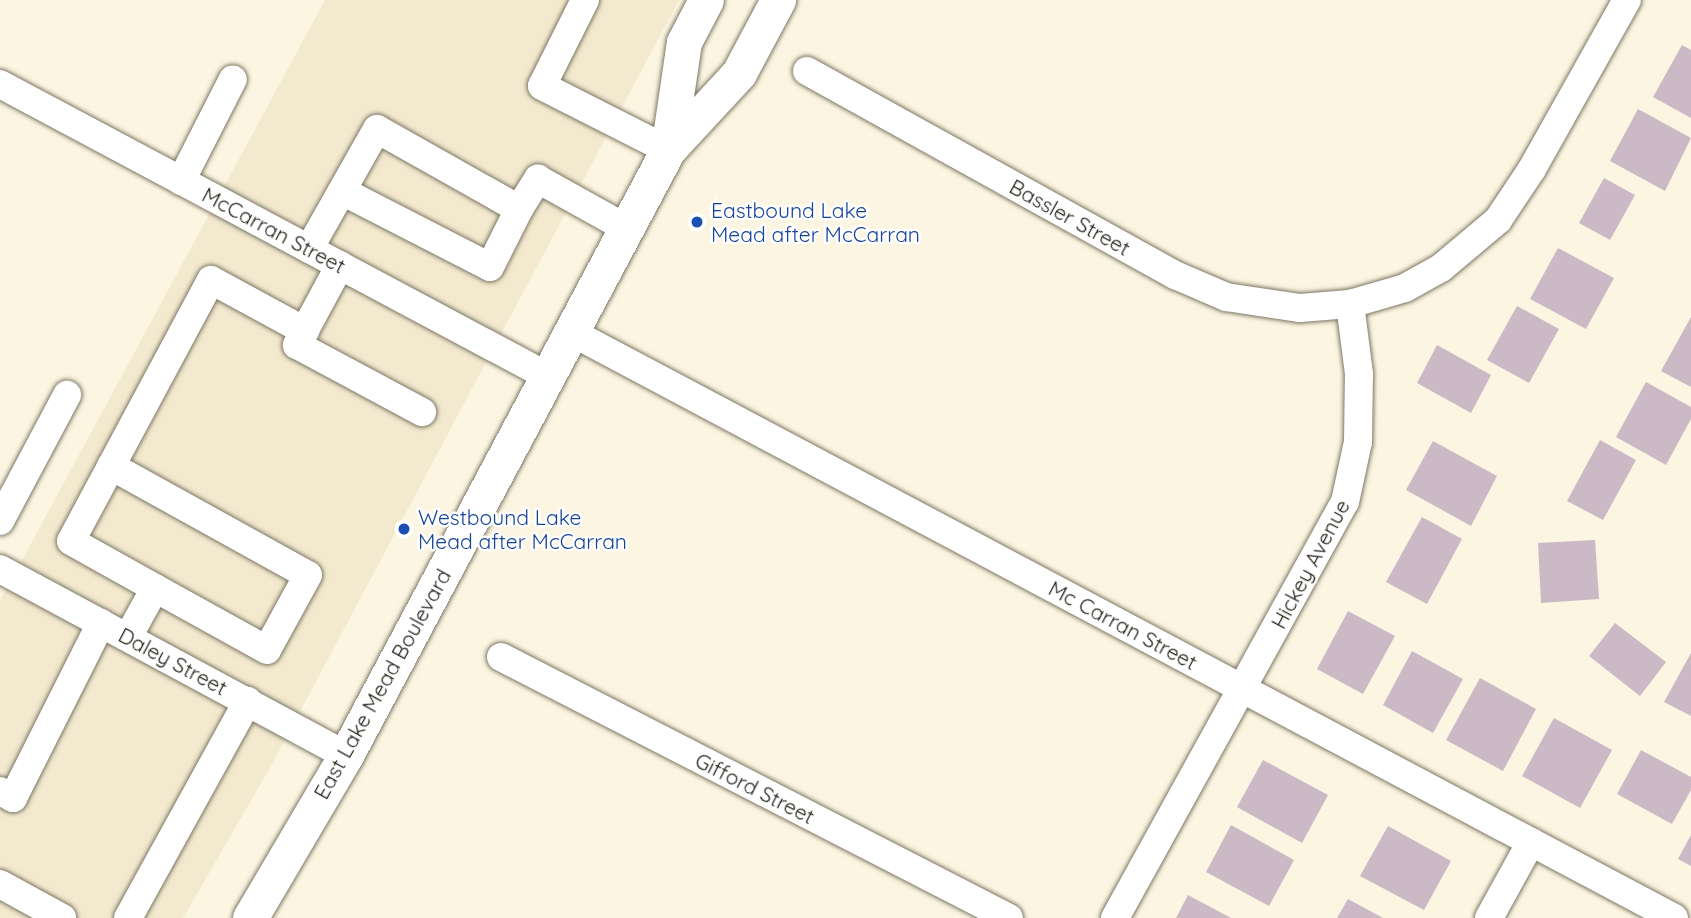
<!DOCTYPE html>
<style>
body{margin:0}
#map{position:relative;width:1691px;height:918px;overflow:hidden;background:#fcf5e1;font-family:Quicksand,sans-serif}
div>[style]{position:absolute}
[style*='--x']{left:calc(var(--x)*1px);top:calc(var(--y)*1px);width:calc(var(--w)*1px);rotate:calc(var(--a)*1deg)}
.built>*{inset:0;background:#f3e9ce}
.building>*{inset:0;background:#ccb9c6}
.roads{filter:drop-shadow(0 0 2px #7d7765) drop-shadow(0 0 2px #7d7765)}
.minor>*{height:28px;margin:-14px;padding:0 14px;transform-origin:14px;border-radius:14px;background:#fff}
.major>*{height:35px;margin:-17.5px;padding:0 17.5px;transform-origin:17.5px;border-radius:17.5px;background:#fff}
.dots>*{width:19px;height:19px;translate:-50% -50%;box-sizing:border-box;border:4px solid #fff;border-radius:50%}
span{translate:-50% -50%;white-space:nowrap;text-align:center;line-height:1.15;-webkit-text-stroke:5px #fff;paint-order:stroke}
.transit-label{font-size:21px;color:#164399}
.left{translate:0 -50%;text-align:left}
.street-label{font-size:21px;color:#26231c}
</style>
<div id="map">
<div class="built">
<i style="clip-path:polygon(325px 0,679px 0,271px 766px,183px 918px,0 918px,0 601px)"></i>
</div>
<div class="building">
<i style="clip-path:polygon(1682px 45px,1691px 50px,1691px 118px,1653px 97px)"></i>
<i style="clip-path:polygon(1638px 109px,1691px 138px,1665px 191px,1610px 161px)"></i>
<i style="clip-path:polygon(1604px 178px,1635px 195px,1610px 240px,1579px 223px)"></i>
<i style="clip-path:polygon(1558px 248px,1614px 278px,1586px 329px,1530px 299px)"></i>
<i style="clip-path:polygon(1517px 306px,1559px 329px,1529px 383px,1487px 360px)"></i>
<i style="clip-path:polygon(1691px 317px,1691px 387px,1661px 371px)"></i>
<i style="clip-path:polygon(1437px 345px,1491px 375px,1471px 413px,1417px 383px)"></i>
<i style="clip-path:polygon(1646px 382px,1691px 407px,1691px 419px,1666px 465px,1616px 437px)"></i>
<i style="clip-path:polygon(1600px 440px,1636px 460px,1603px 520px,1567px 501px)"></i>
<i style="clip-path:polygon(1433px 441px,1497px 476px,1471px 526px,1406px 490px)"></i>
<i style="clip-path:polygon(1422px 517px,1462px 539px,1427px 604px,1386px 582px)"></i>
<i style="clip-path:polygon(1595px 540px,1599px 599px,1541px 603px,1538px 543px)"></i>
<i style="clip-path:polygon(1348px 611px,1395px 636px,1363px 694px,1317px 669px)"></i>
<i style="clip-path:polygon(1615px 623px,1666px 662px,1640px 696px,1589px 656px)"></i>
<i style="clip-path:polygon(1412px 651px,1463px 679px,1433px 733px,1383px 705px)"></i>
<i style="clip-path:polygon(1691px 653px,1691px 716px,1664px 702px)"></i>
<i style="clip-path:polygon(1480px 678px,1536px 709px,1503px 771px,1446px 740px)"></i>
<i style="clip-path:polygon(1554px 718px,1612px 750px,1580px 808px,1522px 776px)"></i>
<i style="clip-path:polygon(1641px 750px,1691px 777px,1691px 790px,1672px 824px,1617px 794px)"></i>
<i style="clip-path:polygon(1263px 760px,1328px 795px,1302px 843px,1237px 807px)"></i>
<i style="clip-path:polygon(1231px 825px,1294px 860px,1269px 906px,1206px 872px)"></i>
<i style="clip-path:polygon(1388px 826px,1451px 861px,1424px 910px,1360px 876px)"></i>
<i style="clip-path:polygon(1691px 835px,1691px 866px,1678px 859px)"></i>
<i style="clip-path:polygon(1188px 895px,1231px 918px,1176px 918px)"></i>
<i style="clip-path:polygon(1348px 899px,1383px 918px,1337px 918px)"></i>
</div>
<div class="roads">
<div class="minor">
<i style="--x:585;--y:0;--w:96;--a:116.6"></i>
<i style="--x:542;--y:86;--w:141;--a:26.9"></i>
<i style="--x:807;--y:71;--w:421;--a:29"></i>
<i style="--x:1175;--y:275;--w:56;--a:23.3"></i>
<i style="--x:1226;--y:297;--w:75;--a:8.5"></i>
<i style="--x:1300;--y:308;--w:50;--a:-4.6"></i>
<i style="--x:1350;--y:304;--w:57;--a:-16.2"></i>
<i style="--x:1405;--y:288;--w:41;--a:-29.1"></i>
<i style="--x:1441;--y:268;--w:75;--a:-40.1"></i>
<i style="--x:1498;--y:220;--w:61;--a:-56.3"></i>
<i style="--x:1532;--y:169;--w:194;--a:-60.7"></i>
<i style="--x:0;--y:84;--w:620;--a:28.09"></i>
<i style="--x:181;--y:181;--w:114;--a:-63"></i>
<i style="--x:342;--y:191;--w:166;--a:27.2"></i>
<i style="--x:490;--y:267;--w:65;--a:-63.4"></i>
<i style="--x:309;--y:249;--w:138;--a:-60.5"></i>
<i style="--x:377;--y:129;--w:163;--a:29.4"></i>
<i style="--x:519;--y:209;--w:36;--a:-58"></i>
<i style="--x:538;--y:179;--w:101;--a:29.1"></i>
<i style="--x:340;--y:265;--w:91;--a:118.3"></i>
<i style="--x:297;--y:345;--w:142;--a:28.2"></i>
<i style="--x:571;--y:332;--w:1249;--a:27.98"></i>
<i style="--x:111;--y:466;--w:225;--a:29"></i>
<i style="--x:308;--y:575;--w:85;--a:118.7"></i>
<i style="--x:267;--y:650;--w:128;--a:-151"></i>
<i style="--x:0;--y:521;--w:143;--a:-62"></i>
<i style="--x:0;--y:569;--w:393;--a:28.3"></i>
<i style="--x:128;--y:637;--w:56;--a:-61.1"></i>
<i style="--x:155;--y:588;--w:96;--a:-150.8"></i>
<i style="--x:71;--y:541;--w:296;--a:-61.8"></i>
<i style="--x:211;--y:280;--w:107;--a:28.5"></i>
<i style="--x:501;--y:657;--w:571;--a:27.19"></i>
<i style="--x:0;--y:791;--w:15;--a:28"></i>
<i style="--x:13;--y:798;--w:196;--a:-63.3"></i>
<i style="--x:0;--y:884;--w:71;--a:28.7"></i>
<i style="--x:128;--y:918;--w:248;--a:-61.1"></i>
<i style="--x:1115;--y:918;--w:475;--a:-61.1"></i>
<i style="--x:1345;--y:502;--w:61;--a:-77.8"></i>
<i style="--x:1358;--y:442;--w:68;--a:-89.2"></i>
<i style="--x:1359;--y:374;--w:71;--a:-97.3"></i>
<i style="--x:1489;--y:918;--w:87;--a:-61.1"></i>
</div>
<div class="major">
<i style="--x:668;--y:150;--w:109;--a:-81.6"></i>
<i style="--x:684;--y:42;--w:47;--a:-62.4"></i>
<i style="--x:250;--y:918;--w:189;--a:-59.5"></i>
<i style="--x:346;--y:755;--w:685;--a:-61.98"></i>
<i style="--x:668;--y:150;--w:105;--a:-47.3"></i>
<i style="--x:739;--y:73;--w:83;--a:-61.9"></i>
</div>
</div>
<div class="dots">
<i style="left:697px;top:222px;background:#1a4fb4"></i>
<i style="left:404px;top:529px;background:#1a4fb4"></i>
</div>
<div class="transit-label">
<span class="left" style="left:711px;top:222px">Eastbound Lake<br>Mead after McCarran</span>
<span class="left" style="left:418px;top:529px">Westbound Lake<br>Mead after McCarran</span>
</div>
<div class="street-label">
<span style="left:1070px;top:217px;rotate:29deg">Bassler Street</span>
<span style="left:274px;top:230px;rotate:28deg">McCarran Street</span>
<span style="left:1310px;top:564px;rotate:-62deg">Hickey Avenue</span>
<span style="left:1123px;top:625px;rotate:28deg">Mc Carran Street</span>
<span style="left:173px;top:661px;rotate:28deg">Daley Street</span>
<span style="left:382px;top:684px;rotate:-61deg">East Lake Mead Boulevard</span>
<span style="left:755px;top:788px;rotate:27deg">Gifford Street</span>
</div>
</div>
